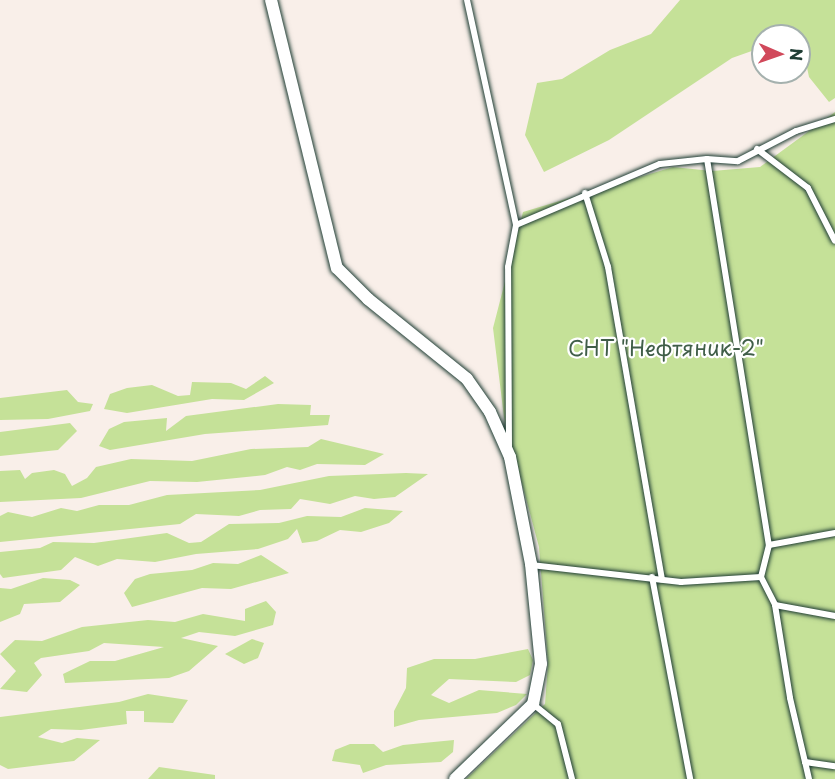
<!DOCTYPE html>
<meta charset="utf-8">
<style>
body{margin:0}
#map{position:relative;width:835px;height:779px;overflow:hidden;background:#f9efe9;font-family:"Playpen Sans",sans-serif}
div>[style]{position:absolute}
[style*='--x']{left:calc(var(--x)*1px);top:calc(var(--y)*1px);width:calc(var(--w)*1px);rotate:calc(var(--a)*1deg)}
.green>*{inset:0;background:#c5e198}
.roads{filter:drop-shadow(0 0 2px #1f3d34) drop-shadow(0 0 2px #1f3d34)}
.service>*{height:6px;margin:-3px;padding:0 3px;transform-origin:3px;border-radius:3px;background:#fff}
.minor>*{height:12px;margin:-6px;padding:0 6px;transform-origin:6px;border-radius:6px;background:#fff}
span{translate:-50% -50%;white-space:nowrap;text-align:center;line-height:1.15;-webkit-text-stroke:4.5px #fff;paint-order:stroke}
.park-label{font-size:21px;color:#405e48}
.north{position:absolute;left:751px;top:24px;width:60px;height:60px;box-sizing:border-box;background:#fff;border:2px solid #a5b1ae;border-radius:50%;rotate:92deg;font-size:16px;font-weight:700;line-height:24px;text-align:center;color:#1f3d34}
.north::after{content:'';display:block;margin:auto;width:21px;height:27px;background:#d1495b;clip-path:polygon(50% 0,100% 100%,50% 72%,0 100%)}
</style>
<div id="map">
<div class="green">
<i style="clip-path:polygon(680px 0,835px 0,835px 98px,829px 102px,809px 77px,800px 34px,763px 36px,763px 47px,732px 58px,609px 140px,544px 172px,525px 135px,537px 83px,562px 79px,610px 50px,651px 34px)"></i>
<i style="clip-path:polygon(835px 112px,835px 779px,466px 779px,545px 704px,548px 663px,539px 547px,504px 417px,493px 328px,523px 212px,673px 167px,712px 171px,760px 167px)"></i>
<i style="clip-path:polygon(265px 376px,274px 383px,244px 400px,212px 399px,127px 413px,104px 409px,110px 394px,127px 388px,152px 385px,178px 396px,190px 395px,192px 382px,231px 383px,246px 389px)"></i>
<i style="clip-path:polygon(67px 390px,78px 402px,93px 404px,90px 411px,48px 419px,0 420px,0 398px)"></i>
<i style="clip-path:polygon(278px 404px,311px 405px,310px 415px,330px 415px,328px 425px,205px 434px,110px 450px,99px 446px,109px 429px,124px 422px,167px 418px,166px 431px,186px 416px)"></i>
<i style="clip-path:polygon(70px 423px,77px 431px,58px 450px,0 456px,0 432px)"></i>
<i style="clip-path:polygon(321px 439px,384px 454px,365px 465px,317px 464px,300px 470px,287px 467px,265px 475px,197px 482px,150px 481px,81px 498px,0 502px,0 471px,20px 470px,25px 479px,32px 473px,54px 470px,65px 474px,72px 486px,87px 478px,96px 467px,131px 459px,192px 461px,251px 449px,308px 447px)"></i>
<i style="clip-path:polygon(406px 473px,428px 474px,395px 497px,374px 499px,355px 496px,330px 504px,300px 499px,291px 509px,260px 510px,239px 516px,196px 514px,180px 524px,0 542px,0 516px,8px 512px,32px 517px,61px 508px,77px 511px,99px 505px,129px 505px,167px 495px,260px 490px,329px 476px)"></i>
<i style="clip-path:polygon(365px 508px,403px 511px,389px 523px,361px 532px,340px 530px,317px 541px,302px 543px,297px 529px,288px 539px,258px 549px,196px 554px,155px 562px,117px 559px,98px 566px,75px 557px,61px 570px,3px 578px,0 574px,0 552px,40px 548px,53px 542px,94px 543px,167px 533px,189px 543px,201px 542px,229px 524px,279px 523px,307px 516px,341px 517px)"></i>
<i style="clip-path:polygon(261px 555px,289px 573px,231px 589px,202px 588px,132px 607px,124px 593px,135px 579px,150px 574px,192px 570px,213px 563px,238px 564px)"></i>
<i style="clip-path:polygon(43px 578px,70px 580px,80px 585px,60px 602px,24px 604px,20px 614px,0 622px,0 588px,11px 589px)"></i>
<i style="clip-path:polygon(266px 601px,276px 612px,273px 625px,235px 636px,199px 632px,181px 638px,218px 646px,189px 671px,169px 678px,65px 683px,63px 674px,90px 661px,115px 661px,164px 647px,104px 643px,89px 651px,41px 658px,34px 663px,42px 675px,27px 692px,0 689px,16px 671px,0 654px,15px 640px,42px 641px,82px 627px,148px 620px,175px 622px,203px 614px,245px 621px,245px 609px)"></i>
<i style="clip-path:polygon(252px 639px,264px 643px,258px 658px,244px 664px,225px 654px)"></i>
<i style="clip-path:polygon(528px 649px,533px 660px,530px 675px,516px 682px,449px 679px,431px 695px,449px 703px,479px 690px,527px 694px,516px 705px,497px 713px,419px 720px,394px 727px,394px 711px,406px 688px,407px 668px,434px 659px,475px 659px)"></i>
<i style="clip-path:polygon(148px 694px,188px 700px,173px 723px,144px 722px,144px 711px,126px 711px,127px 724px,81px 730px,51px 729px,38px 737px,62px 743px,77px 738px,100px 740px,74px 761px,8px 769px,0 765px,0 717px,119px 702px)"></i>
<i style="clip-path:polygon(454px 740px,453px 752px,441px 762px,386px 765px,363px 773px,360px 765px,332px 761px,335px 750px,350px 744px,374px 744px,383px 752px,403px 745px)"></i>
<i style="clip-path:polygon(159px 767px,215px 775px,215px 779px,148px 779px)"></i>
</div>
<div class="roads">
<div class="service">
<i style="--x:467;--y:0;--w:230;--a:77.7"></i>
<i style="--x:757;--y:149;--w:64;--a:37.4"></i>
<i style="--x:808;--y:188;--w:59;--a:63"></i>
<i style="--x:707;--y:159;--w:391;--a:80.9"></i>
<i style="--x:769;--y:545;--w:33;--a:104"></i>
<i style="--x:761;--y:577;--w:31;--a:63"></i>
<i style="--x:775;--y:605;--w:94;--a:80.8"></i>
<i style="--x:790;--y:698;--w:66;--a:76.8"></i>
<i style="--x:585;--y:193;--w:77;--a:72.7"></i>
<i style="--x:608;--y:267;--w:317;--a:80.2"></i>
<i style="--x:509;--y:446;--w:179;--a:-90.3"></i>
<i style="--x:508;--y:267;--w:43;--a:-79.2"></i>
<i style="--x:516;--y:225;--w:156;--a:-23"></i>
<i style="--x:660;--y:164;--w:47;--a:-6.1"></i>
<i style="--x:707;--y:159;--w:31;--a:4"></i>
<i style="--x:738;--y:161;--w:65;--a:-27.3"></i>
<i style="--x:796;--y:131;--w:41;--a:-17.1"></i>
<i style="--x:769;--y:545;--w:67;--a:-10.3"></i>
<i style="--x:531;--y:565;--w:151;--a:6.5"></i>
<i style="--x:681;--y:582;--w:80;--a:-3.6"></i>
<i style="--x:652;--y:577;--w:206;--a:79.3"></i>
<i style="--x:775;--y:605;--w:61;--a:10.4"></i>
<i style="--x:533;--y:704;--w:32;--a:39"></i>
<i style="--x:558;--y:724;--w:57;--a:75.7"></i>
<i style="--x:809;--y:779;--w:17;--a:-103"></i>
<i style="--x:805;--y:762;--w:30;--a:8"></i>
</div>
<div class="minor">
<i style="--x:271;--y:0;--w:276;--a:76.2"></i>
<i style="--x:337;--y:268;--w:44;--a:45"></i>
<i style="--x:368;--y:299;--w:127;--a:38.9"></i>
<i style="--x:467;--y:379;--w:40;--a:55.1"></i>
<i style="--x:490;--y:412;--w:49;--a:66"></i>
<i style="--x:510;--y:457;--w:109;--a:78.9"></i>
<i style="--x:531;--y:564;--w:100;--a:84.3"></i>
<i style="--x:541;--y:664;--w:41;--a:101.3"></i>
<i style="--x:533;--y:704;--w:108;--a:136.1"></i>
</div>
</div>
<div class="park-label">
<span style="left:666px;top:347px">СНТ "Нефтяник-2"</span>
</div>
<div class="north">N</div>
</div>
